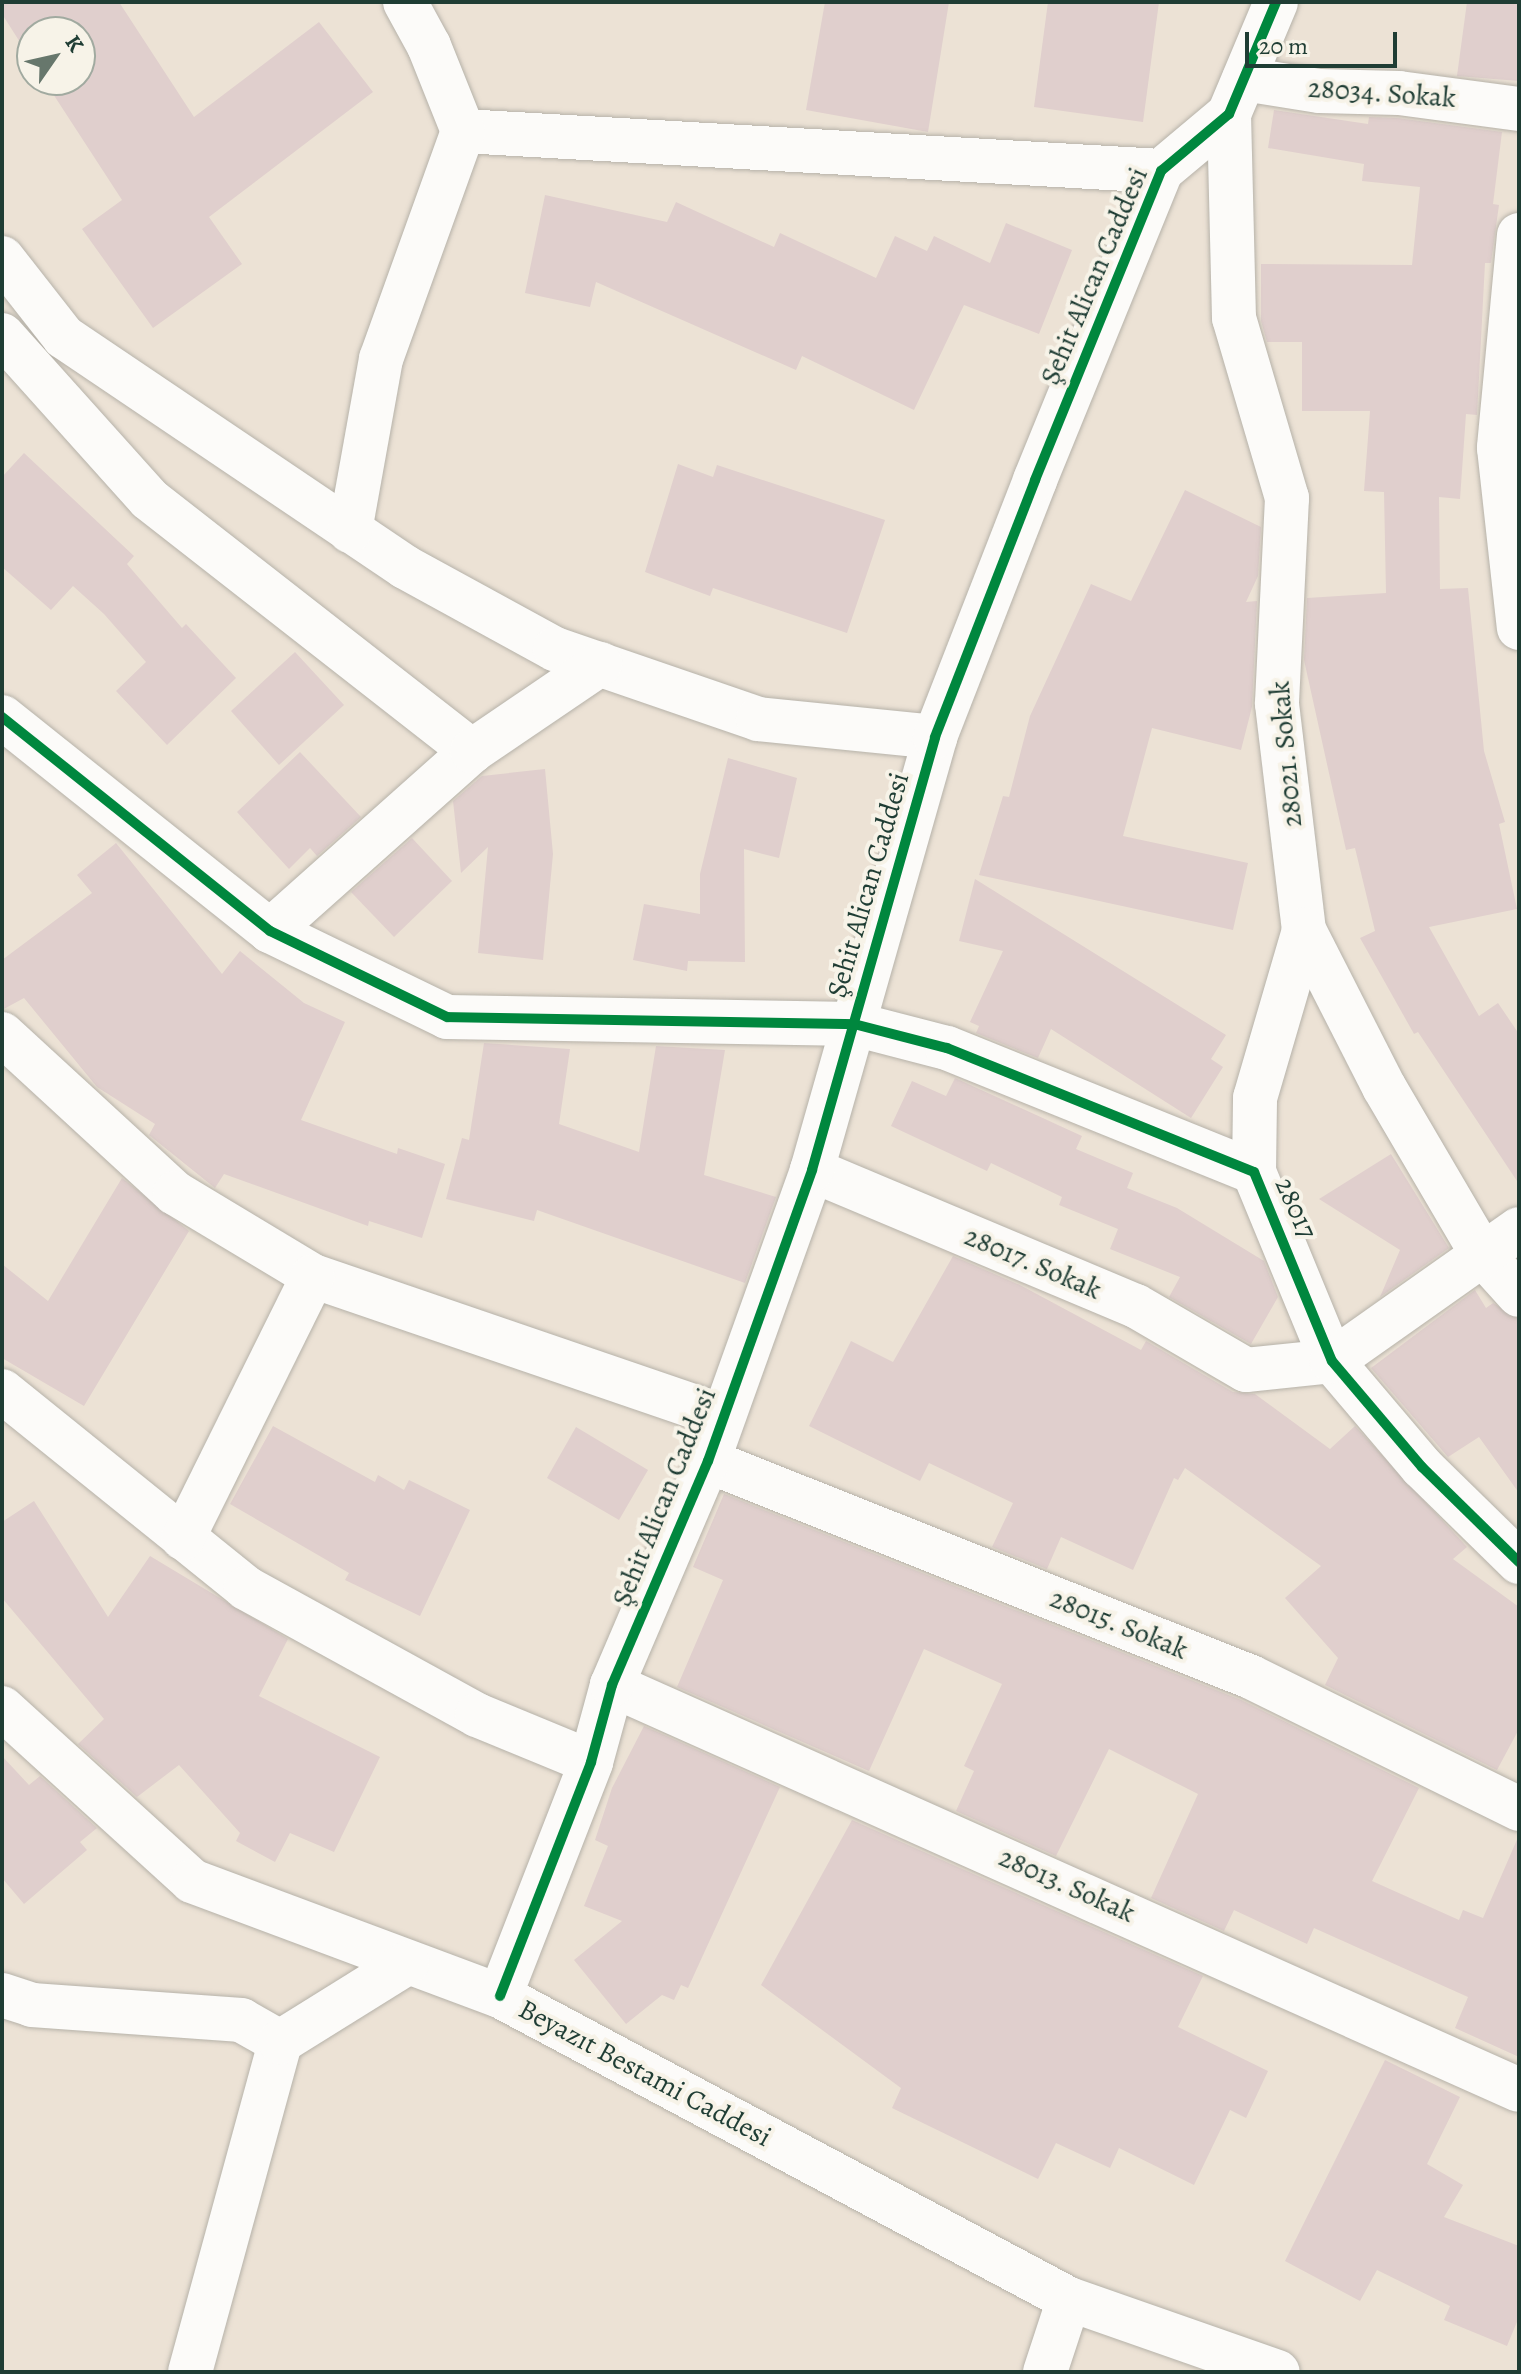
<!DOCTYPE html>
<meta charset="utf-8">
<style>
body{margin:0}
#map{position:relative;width:1521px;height:2374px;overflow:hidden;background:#ece2d5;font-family:Alegreya,serif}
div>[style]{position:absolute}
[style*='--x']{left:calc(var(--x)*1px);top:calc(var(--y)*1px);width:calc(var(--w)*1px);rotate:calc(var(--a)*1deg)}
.building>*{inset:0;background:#e0cfcd}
.roads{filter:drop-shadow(0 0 2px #b6b2a9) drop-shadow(0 0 2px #b6b2a9)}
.minor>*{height:44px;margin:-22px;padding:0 22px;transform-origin:22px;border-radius:22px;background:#fcfbf9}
.cycleway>*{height:10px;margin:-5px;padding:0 5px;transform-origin:5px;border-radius:5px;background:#00873e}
span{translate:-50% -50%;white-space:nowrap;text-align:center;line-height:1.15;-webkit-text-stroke:8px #f7f3e8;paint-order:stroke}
.street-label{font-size:28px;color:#1f3d34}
.frame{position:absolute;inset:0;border:4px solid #1f3d34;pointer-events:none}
.north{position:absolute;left:16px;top:16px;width:80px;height:80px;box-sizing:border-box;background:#f7f3e8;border:2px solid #a1aaa0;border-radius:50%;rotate:56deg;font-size:22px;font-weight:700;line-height:32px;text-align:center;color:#1f3d34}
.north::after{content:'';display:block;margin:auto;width:28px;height:36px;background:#67776c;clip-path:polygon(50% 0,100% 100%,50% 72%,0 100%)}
.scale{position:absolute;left:1245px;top:32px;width:152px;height:36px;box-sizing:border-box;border:4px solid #1f3d34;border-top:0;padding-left:10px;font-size:24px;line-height:28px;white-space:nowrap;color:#1f3d34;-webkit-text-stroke:6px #f7f3e8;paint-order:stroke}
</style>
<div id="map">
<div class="building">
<i style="clip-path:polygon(2px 2px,119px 2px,194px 117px,319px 22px,373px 92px,209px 217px,242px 264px,153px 328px,82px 229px,122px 200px,44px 80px,80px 80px,80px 32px,32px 32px,32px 61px,2px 14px)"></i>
<i style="clip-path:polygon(825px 2px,949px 2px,928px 132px,806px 110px)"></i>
<i style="clip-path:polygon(1048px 2px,1159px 2px,1143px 122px,1034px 107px)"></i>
<i style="clip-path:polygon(1467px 2px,1519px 2px,1519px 81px,1457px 76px)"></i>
<i style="clip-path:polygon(1274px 110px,1368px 124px,1369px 117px,1397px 118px,1502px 132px,1493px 204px,1499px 205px,1496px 226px,1491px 263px,1485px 263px,1477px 415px,1466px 414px,1460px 499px,1439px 497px,1440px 589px,1468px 588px,1484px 751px,1505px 822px,1499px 824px,1517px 909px,1429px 927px,1479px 1016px,1498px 1003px,1519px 1034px,1519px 1184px,1418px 1032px,1414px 1034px,1360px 938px,1375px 931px,1355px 848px,1346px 850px,1304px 660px,1307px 598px,1386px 593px,1384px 492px,1364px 491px,1370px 411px,1302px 411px,1302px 342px,1267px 342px,1261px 321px,1261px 264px,1412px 265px,1420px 187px,1362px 181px,1364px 164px,1268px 148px)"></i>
<i style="clip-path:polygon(545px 195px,667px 222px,676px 202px,774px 247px,780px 233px,876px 278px,895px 236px,927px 251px,934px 236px,990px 263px,1006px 223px,1072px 250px,1039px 334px,964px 305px,914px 410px,802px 356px,796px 370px,596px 282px,590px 307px,525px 293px)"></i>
<i style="clip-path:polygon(24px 453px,134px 556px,127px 564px,182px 628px,186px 624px,236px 678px,167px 745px,116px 691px,146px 662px,104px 614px,73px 586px,51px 610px,2px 567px,2px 477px)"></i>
<i style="clip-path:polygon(678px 464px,713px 477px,717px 465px,885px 520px,847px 633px,713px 588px,710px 596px,645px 572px)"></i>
<i style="clip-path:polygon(1185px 490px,1261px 527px,1258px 576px,1246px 602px,1257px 601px,1252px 707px,1241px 750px,1152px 728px,1123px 836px,1248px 863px,1233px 930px,979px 875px,1003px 796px,1009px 797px,1030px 716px,1091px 584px,1131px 601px)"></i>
<i style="clip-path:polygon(295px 652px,344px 705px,279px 765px,231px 711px)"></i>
<i style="clip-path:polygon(300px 752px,361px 817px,317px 856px,310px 848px,289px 869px,237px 812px)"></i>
<i style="clip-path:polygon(728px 758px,797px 778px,779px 858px,744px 849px,745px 962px,688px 961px,687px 971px,633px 960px,644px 904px,700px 914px,700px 874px)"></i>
<i style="clip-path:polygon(545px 769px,553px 854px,543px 960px,478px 953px,488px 847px,461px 873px,453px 801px,482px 776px)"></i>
<i style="clip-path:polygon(412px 838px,452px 881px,394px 937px,351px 892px)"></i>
<i style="clip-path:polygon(116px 843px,222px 974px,240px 951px,304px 1003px,345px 1022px,301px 1120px,397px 1154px,398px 1148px,445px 1164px,422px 1238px,369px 1221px,368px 1226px,224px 1174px,215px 1188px,149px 1135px,155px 1124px,97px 1087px,24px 998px,2px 1010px,2px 960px,92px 893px,77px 875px)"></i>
<i style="clip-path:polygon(975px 879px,1226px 1035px,1211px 1059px,1223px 1067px,1191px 1118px,1051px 1029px,1038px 1058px,976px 1033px,979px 1026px,970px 1022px,1003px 951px,959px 941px)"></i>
<i style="clip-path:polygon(484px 1043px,570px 1049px,559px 1124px,639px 1152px,656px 1046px,725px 1050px,704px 1175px,776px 1197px,745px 1283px,537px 1210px,534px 1221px,446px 1199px,462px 1138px,469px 1140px)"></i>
<i style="clip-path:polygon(955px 1078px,1082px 1136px,1076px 1149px,1133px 1173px,1127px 1188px,1177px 1208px,1264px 1261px,1278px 1297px,1251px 1344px,1169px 1297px,1180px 1277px,1110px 1249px,1118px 1229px,1059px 1205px,1062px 1197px,991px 1163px,987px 1171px,891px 1126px,912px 1081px,946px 1096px)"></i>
<i style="clip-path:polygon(1391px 1154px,1449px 1248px,1380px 1297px,1400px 1250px,1319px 1199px)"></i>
<i style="clip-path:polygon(122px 1178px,189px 1231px,84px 1406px,2px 1358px,2px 1264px,48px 1301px)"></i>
<i style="clip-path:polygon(953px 1256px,1020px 1285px,1141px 1350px,1146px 1341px,1233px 1392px,1255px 1394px,1330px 1449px,1355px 1426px,1467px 1547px,1453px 1559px,1519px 1607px,1519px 1729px,1497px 1770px,1325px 1685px,1338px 1658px,1285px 1598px,1321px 1566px,1185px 1468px,1178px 1480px,1174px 1478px,1133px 1570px,1061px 1537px,1047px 1569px,992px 1547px,1013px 1503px,929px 1463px,920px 1481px,809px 1426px,851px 1341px,893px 1362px)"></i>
<i style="clip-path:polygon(1475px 1290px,1486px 1308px,1493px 1303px,1519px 1319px,1519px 1493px,1479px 1437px,1448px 1457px,1371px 1368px)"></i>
<i style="clip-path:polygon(273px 1426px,375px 1482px,378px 1475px,404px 1490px,409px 1480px,470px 1510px,420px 1616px,345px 1580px,349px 1573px,230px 1504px)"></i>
<i style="clip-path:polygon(576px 1427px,648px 1470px,619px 1520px,547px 1478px)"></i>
<i style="clip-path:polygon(724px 1494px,1241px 1700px,1419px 1788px,1372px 1881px,1459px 1920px,1463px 1910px,1483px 1918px,1519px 1835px,1519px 2057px,1455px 2028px,1468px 1997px,1314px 1928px,1307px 1944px,1234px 1910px,1224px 1931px,1151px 1898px,1198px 1794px,1109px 1749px,1056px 1856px,956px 1811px,974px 1771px,964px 1766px,1002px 1684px,924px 1649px,869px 1771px,677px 1687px,723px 1580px,693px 1567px)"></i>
<i style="clip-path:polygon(34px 1501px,108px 1617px,150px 1556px,288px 1639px,259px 1696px,380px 1757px,334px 1852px,290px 1833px,275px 1862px,236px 1841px,240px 1833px,179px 1765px,137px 1797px,78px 1744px,104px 1719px,2px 1598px,2px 1522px)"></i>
<i style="clip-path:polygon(644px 1726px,780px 1787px,688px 1988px,681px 1985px,674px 2000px,662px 1995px,626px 2024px,574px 1960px,622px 1921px,584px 1906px,608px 1846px,595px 1840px,612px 1788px)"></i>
<i style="clip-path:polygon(2px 1756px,29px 1785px,40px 1776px,97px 1828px,80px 1842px,87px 1850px,24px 1904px,2px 1878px)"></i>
<i style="clip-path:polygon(852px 1820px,1203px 1976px,1178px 2027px,1268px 2071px,1246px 2118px,1230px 2110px,1194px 2185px,1119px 2148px,1110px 2168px,1056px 2143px,1038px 2179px,892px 2108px,901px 2088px,761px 1985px)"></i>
<i style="clip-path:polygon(1385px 2060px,1460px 2097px,1427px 2164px,1463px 2185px,1444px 2217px,1519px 2246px,1519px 2317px,1507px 2346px,1444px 2320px,1450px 2306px,1377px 2270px,1360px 2301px,1285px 2261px)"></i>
</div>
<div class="roads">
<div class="minor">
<i style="--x:1244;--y:79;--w:76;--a:9.1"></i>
<i style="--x:1319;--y:91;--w:80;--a:1.4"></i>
<i style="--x:1399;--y:93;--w:121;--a:7.6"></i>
<i style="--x:1229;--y:114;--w:204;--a:88.6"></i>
<i style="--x:1234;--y:318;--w:188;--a:73.6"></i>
<i style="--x:1287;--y:498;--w:206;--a:92.8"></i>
<i style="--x:1277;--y:704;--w:228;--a:83.2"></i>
<i style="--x:1304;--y:930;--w:176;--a:63"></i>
<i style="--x:1384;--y:1087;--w:194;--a:59.6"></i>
<i style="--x:1482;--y:1254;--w:55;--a:47.9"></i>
<i style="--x:463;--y:131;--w:699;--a:3.28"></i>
<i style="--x:1519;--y:235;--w:214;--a:95.4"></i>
<i style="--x:1499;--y:448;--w:181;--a:83.7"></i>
<i style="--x:2;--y:258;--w:100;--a:51.9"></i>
<i style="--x:64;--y:337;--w:411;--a:34"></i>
<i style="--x:405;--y:567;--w:171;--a:28.7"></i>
<i style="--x:555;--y:649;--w:215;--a:19"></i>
<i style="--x:758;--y:719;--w:178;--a:5.8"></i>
<i style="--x:2;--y:335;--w:220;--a:48.1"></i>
<i style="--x:149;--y:499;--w:410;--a:38"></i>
<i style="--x:350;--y:531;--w:175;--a:-79.8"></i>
<i style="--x:381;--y:359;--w:242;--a:-70.2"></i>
<i style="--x:463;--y:131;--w:92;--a:-111.8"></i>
<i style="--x:429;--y:46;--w:50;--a:-118.6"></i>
<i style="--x:2;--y:717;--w:343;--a:38.6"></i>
<i style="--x:270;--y:931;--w:197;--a:25.9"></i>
<i style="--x:447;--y:1017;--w:407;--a:1"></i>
<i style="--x:854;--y:1024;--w:96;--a:14.5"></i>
<i style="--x:947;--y:1048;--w:331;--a:22"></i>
<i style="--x:1254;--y:1172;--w:204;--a:67.6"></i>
<i style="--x:1332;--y:1361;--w:139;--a:49.7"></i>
<i style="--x:1422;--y:1467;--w:136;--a:44.4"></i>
<i style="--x:270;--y:931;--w:271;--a:-41.7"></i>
<i style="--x:472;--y:751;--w:155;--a:-34.2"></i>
<i style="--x:2;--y:1034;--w:235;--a:42.6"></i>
<i style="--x:175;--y:1193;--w:161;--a:31"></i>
<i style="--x:313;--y:1276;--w:433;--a:18.9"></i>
<i style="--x:812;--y:1170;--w:351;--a:22.8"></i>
<i style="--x:1136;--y:1306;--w:127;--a:30.2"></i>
<i style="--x:1246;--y:1370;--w:86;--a:-6"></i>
<i style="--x:1332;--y:1361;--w:229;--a:-35.2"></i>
<i style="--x:1254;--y:1172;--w:74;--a:-89.2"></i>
<i style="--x:1255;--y:1098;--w:175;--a:-73.7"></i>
<i style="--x:2;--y:1391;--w:314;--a:38.9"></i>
<i style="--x:246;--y:1588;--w:264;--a:28.8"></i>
<i style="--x:477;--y:1715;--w:123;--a:22.4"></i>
<i style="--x:708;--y:1461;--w:584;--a:21.69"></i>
<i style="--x:1251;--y:1677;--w:299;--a:26.2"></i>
<i style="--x:183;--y:1538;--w:292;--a:-63.6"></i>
<i style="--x:612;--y:1685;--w:993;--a:24.06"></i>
<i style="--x:2;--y:1708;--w:257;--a:42.3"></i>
<i style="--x:192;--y:1881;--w:329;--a:20.5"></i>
<i style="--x:500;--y:1996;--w:645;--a:28.04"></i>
<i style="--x:1069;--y:2299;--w:221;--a:19.3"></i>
<i style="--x:2;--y:1995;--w:32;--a:18"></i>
<i style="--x:32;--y:2005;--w:210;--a:4.1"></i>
<i style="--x:241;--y:2020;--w:45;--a:29.4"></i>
<i style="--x:500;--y:1996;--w:251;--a:-68.7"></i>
<i style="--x:591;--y:1762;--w:80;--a:-74.7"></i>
<i style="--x:612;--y:1685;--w:244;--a:-66.8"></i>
<i style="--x:708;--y:1461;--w:309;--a:-70.3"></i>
<i style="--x:812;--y:1170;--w:450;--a:-74.1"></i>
<i style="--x:935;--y:737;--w:276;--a:-68.7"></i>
<i style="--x:1035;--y:480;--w:334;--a:-67.8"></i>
<i style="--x:1161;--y:171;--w:89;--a:-40"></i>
<i style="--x:1229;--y:114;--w:121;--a:-67.2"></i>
<i style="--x:190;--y:2372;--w:342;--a:-74.7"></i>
<i style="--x:280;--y:2042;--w:150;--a:-31.9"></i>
<i style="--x:1045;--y:2372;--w:77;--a:-71.8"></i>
</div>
</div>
<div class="cycleway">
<i style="--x:2;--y:717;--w:343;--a:38.6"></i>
<i style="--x:270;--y:931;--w:197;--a:25.9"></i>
<i style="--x:447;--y:1017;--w:407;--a:1"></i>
<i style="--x:854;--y:1024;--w:96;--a:14.5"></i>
<i style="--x:947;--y:1048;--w:331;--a:22"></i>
<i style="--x:1254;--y:1172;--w:204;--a:67.6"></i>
<i style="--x:1332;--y:1361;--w:139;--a:49.7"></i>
<i style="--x:1422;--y:1467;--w:136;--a:44.4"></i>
<i style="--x:500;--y:1996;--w:251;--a:-68.7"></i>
<i style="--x:591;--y:1762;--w:80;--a:-74.7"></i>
<i style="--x:612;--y:1685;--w:244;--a:-66.8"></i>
<i style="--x:708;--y:1461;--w:309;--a:-70.3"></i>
<i style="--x:812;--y:1170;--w:450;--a:-74.1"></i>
<i style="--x:935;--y:737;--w:276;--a:-68.7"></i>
<i style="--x:1035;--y:480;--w:334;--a:-67.8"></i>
<i style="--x:1161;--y:171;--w:89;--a:-40"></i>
<i style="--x:1229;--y:114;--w:121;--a:-67.2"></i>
</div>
<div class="street-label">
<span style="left:1382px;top:93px;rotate:4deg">28034. Sokak</span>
<span style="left:1094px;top:276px;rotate:-67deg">Şehit Alican Caddesi</span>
<span style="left:1286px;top:754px;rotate:-95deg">28021. Sokak</span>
<span style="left:868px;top:885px;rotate:-74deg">Şehit Alican Caddesi</span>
<span style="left:1296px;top:1208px;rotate:66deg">28017</span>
<span style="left:1033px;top:1263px;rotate:23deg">28017. Sokak</span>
<span style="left:664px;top:1497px;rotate:-68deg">Şehit Alican Caddesi</span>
<span style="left:1119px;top:1624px;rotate:22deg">28015. Sokak</span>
<span style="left:1067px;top:1885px;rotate:24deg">28013. Sokak</span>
<span style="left:645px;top:2073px;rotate:28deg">Beyazıt Bestami Caddesi</span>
</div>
<div class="frame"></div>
<div class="north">K</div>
<div class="scale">20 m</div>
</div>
